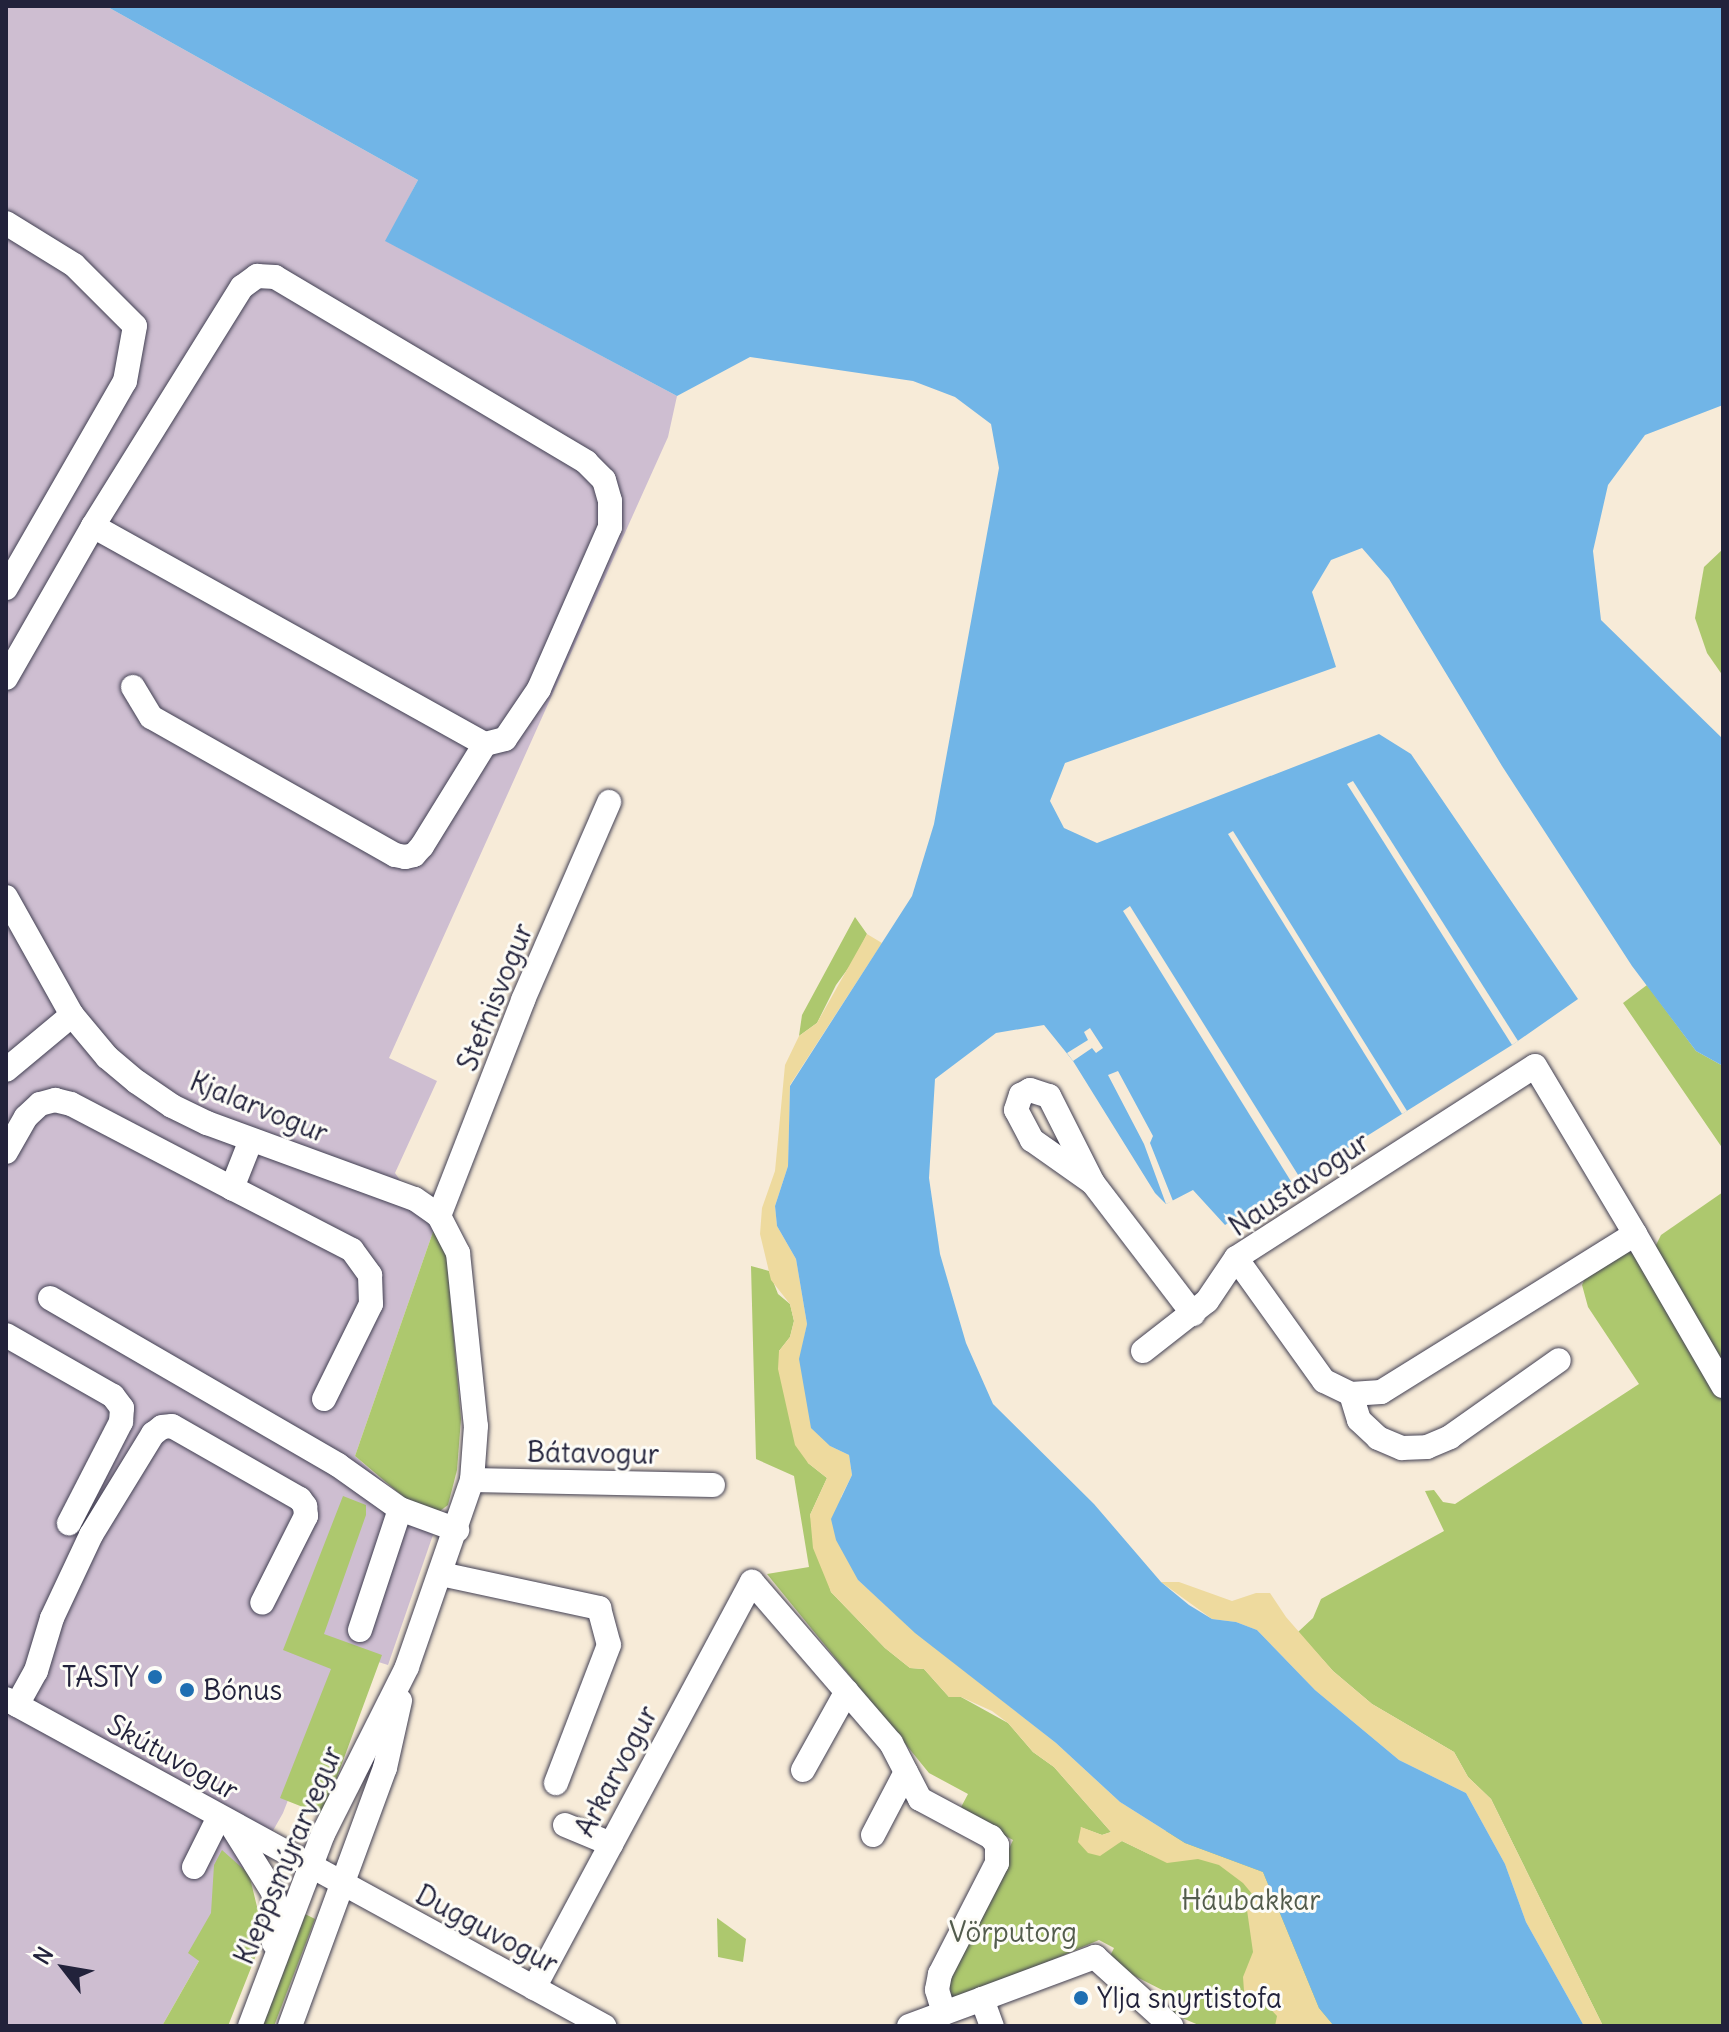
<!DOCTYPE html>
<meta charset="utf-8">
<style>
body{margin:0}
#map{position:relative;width:1729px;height:2032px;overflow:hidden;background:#f7ebd8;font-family:Delius,sans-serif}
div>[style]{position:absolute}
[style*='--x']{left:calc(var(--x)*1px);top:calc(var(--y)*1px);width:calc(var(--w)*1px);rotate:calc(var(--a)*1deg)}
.industrial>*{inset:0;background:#cebed1}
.green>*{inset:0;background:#adc86e}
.sand>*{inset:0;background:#eeda9e}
.water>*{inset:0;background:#71b5e7}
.pier>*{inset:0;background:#f7ebd8}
.roads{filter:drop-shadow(0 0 2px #424053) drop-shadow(0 0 2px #424053)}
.minor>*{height:24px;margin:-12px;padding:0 12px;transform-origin:12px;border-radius:12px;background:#fff}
.dots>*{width:22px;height:22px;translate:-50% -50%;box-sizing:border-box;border:4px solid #fdfcf7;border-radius:50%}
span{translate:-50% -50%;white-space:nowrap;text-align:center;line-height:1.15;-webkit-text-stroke:6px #fdfcf7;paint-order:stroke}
.street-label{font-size:28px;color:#22223b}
.poi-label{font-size:28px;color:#22223b}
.right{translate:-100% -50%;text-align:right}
.left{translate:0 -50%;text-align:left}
.park-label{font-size:28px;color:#535c4d}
.frame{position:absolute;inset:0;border:8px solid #22223b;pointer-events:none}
.north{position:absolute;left:24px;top:1928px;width:80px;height:80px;-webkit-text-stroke:6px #fdfcf7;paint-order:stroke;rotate:301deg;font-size:22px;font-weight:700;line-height:32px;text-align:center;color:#22223b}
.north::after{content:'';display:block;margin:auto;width:28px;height:36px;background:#22223b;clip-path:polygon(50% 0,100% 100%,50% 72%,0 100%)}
</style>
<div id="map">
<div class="industrial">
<i style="clip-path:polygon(6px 6px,106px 6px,418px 180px,386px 241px,677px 396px,668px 437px,389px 1058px,437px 1081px,395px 1173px,434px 1229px,355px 1456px,435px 1529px,388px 1665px,346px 1652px,283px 1813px,162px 2026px,6px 2026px)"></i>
</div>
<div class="green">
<i style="clip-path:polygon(1723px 549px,1723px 676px,1707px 653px,1695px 618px,1704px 567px)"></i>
<i style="clip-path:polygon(855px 917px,867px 934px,855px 959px,836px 985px,817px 1023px,799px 1036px,802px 1015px)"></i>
<i style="clip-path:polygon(1647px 985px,1696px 1051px,1723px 1066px,1723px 1149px,1623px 1003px)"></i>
<i style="clip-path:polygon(1723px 1192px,1723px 1371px,1652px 1253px,1661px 1235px)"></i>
<i style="clip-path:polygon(434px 1229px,446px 1250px,461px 1419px,457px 1470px,448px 1505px,440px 1511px,412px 1504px,355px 1456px)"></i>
<i style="clip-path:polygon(1630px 1252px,1642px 1259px,1723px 1396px,1723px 2026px,1603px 2026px,1491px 1799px,1468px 1777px,1454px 1752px,1372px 1704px,1333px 1671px,1298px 1632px,1313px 1618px,1321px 1599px,1444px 1531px,1425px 1491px,1434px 1490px,1443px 1502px,1455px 1504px,1639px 1384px,1588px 1307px,1582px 1285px,1587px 1274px,1620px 1253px)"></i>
<i style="clip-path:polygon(751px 1266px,769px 1271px,778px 1294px,790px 1304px,794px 1321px,790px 1337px,779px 1351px,808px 1463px,827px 1478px,810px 1515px,831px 1592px,885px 1648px,910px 1668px,924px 1669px,949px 1697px,961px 1697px,1008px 1723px,1033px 1752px,1054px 1767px,1111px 1832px,1102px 1835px,1080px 1827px,1110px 1846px,1122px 1841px,1151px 1855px,1241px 1709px,1481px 2026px,1201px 2026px,1168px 2012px,1176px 1997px,1107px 1962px,1114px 1948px,1099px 1940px,952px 2003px,949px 1980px,1013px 1840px,959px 1811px,968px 1794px,929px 1773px,767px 1574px,809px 1567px,794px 1476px,756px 1459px)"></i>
<i style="clip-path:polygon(343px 1496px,366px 1505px,366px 1515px,324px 1634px,382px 1655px,323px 1815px,280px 1798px,331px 1669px,283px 1650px)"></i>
<i style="clip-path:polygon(222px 1850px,249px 1874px,261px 1923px,260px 1945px,228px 2026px,162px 2026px,199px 1961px,188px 1953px,211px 1913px,214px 1865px)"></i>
<i style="clip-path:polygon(301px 1912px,315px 1919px,274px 2026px,259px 2026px)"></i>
<i style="clip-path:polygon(717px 1918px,746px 1939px,743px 1962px,718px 1957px)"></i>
</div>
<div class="sand">
<i style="clip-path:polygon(867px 934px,882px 943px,790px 1085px,788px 1166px,775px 1206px,777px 1226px,796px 1259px,807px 1324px,800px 1359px,830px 1446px,849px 1455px,852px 1475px,841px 1497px,858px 1580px,915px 1632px,1056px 1743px,1120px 1802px,1185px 1843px,1263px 1872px,1319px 2008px,1334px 2026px,1275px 2026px,1277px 2016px,1264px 2002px,1252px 1999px,1244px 1991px,1243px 1977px,1253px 1952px,1247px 1910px,1253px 1895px,1243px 1883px,1219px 1865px,1198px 1859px,1167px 1863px,1122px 1841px,1100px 1856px,1088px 1853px,1078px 1842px,1081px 1827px,1102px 1835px,1111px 1832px,1054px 1767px,1033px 1752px,1008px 1723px,992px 1711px,961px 1697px,949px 1697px,924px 1669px,910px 1668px,885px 1648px,831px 1592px,813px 1548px,810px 1515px,827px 1478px,808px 1463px,795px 1445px,778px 1369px,779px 1351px,790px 1337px,794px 1321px,790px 1304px,771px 1280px,760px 1234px,762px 1208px,775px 1171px,785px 1065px,799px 1036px,817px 1023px)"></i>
<i style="clip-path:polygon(1161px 1582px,1179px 1582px,1232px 1601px,1256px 1593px,1270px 1593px,1286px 1617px,1333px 1671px,1372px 1704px,1454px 1752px,1468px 1777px,1491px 1799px,1603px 2026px,1584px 2026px,1526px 1922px,1505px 1864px,1466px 1793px,1399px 1760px,1315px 1690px,1257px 1630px,1236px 1622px,1212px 1619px)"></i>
</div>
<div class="water">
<i style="clip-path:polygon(106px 6px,1723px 6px,1723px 405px,1645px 435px,1608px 485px,1593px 551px,1601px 620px,1723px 739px,1723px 1066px,1696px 1051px,1632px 966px,1502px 766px,1389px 579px,1362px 548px,1331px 560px,1312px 592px,1336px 667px,1065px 763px,1050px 801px,1064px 828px,1097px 843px,1379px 734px,1411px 754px,1578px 999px,1512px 1045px,1225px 1225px,1193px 1190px,1166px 1204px,1155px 1193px,1073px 1061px,1044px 1025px,996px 1033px,935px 1079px,929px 1178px,940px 1254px,966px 1343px,993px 1404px,1094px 1504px,1161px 1582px,1189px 1605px,1212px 1619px,1236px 1622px,1257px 1630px,1315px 1690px,1399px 1760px,1466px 1793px,1505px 1864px,1526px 1922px,1584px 2026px,1334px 2026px,1319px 2008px,1263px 1872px,1185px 1843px,1120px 1802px,1056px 1743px,915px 1633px,858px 1580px,836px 1540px,831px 1519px,852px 1475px,849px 1455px,830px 1446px,811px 1428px,799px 1359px,807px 1324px,796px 1259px,777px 1226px,775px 1206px,788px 1166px,790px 1086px,912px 896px,934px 824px,999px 468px,991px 424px,955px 397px,913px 381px,750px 357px,677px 396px,385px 241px,418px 180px)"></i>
</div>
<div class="pier">
<i style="clip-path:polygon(1353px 781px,1518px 1041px,1512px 1045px,1347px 784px)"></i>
<i style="clip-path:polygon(1233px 831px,1407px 1111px,1402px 1114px,1228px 834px)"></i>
<i style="clip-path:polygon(1130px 906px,1300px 1178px,1292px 1183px,1123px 911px)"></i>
<i style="clip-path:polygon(1090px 1028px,1103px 1048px,1096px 1053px,1092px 1048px,1073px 1061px,1067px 1053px,1088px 1040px,1084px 1032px)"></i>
<i style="clip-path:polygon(1118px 1071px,1153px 1136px,1150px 1143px,1173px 1201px,1166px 1204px,1144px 1144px,1108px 1075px)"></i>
</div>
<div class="roads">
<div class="minor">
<i style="--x:6;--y:223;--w:80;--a:31.7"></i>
<i style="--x:74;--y:265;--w:86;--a:45"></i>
<i style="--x:135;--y:326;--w:56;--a:100.3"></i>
<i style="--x:125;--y:381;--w:239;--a:119.9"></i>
<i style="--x:93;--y:526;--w:449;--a:29.1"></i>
<i style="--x:485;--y:744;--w:120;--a:121.7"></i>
<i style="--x:422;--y:846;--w:12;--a:132"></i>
<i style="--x:414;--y:855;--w:9;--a:167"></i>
<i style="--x:405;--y:857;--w:10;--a:-169"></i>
<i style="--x:395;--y:855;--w:280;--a:-150.5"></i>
<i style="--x:151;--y:717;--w:35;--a:-121"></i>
<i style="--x:6;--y:678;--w:175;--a:-60.2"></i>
<i style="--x:93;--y:526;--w:282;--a:-58.1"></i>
<i style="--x:242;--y:287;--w:19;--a:-36"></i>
<i style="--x:257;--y:276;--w:18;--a:3"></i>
<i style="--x:275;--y:277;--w:362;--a:30.7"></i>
<i style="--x:586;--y:462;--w:25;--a:45"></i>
<i style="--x:604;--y:480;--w:22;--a:74"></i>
<i style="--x:610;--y:501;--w:26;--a:90"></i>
<i style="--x:610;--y:527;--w:177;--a:113.7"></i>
<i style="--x:539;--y:689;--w:60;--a:124.2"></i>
<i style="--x:505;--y:739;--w:21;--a:166"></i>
<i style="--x:6;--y:897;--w:135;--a:60.8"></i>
<i style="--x:72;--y:1015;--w:55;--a:50.2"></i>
<i style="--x:107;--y:1057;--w:39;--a:40"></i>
<i style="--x:137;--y:1082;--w:42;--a:34.4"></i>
<i style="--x:172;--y:1106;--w:39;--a:26"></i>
<i style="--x:207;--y:1123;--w:221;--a:20.1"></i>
<i style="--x:415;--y:1199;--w:29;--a:35"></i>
<i style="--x:439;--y:1216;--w:42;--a:62.8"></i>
<i style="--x:458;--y:1253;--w:174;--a:84.1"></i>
<i style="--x:476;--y:1426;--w:54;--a:94.2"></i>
<i style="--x:472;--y:1480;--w:198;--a:109.2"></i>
<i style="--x:407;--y:1667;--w:187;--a:116.7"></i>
<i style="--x:323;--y:1834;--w:205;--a:110.8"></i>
<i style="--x:6;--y:1070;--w:86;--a:-39.8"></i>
<i style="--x:251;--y:1140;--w:52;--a:111.6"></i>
<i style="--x:232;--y:1188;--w:135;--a:27.3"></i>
<i style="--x:352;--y:1250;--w:31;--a:54"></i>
<i style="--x:370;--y:1275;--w:29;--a:88"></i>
<i style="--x:371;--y:1304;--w:106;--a:116.3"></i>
<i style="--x:6;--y:1152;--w:40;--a:-60.3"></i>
<i style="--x:26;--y:1117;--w:19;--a:-43"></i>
<i style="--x:40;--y:1104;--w:16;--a:-15"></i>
<i style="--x:55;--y:1100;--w:16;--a:14"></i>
<i style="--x:71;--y:1104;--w:182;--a:27.6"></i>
<i style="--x:1093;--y:1183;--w:75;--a:-144.8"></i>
<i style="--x:1032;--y:1140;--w:34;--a:-118"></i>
<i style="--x:1016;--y:1110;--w:16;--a:-72"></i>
<i style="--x:1021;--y:1095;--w:10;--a:-29"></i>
<i style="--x:1030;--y:1090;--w:20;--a:18"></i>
<i style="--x:1049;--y:1096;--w:97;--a:63.2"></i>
<i style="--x:1093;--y:1183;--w:165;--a:52.6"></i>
<i style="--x:439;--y:1216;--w:232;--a:-68.7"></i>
<i style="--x:523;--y:1000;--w:216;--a:-66.5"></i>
<i style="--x:1635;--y:1234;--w:299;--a:148.1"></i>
<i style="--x:1381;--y:1392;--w:30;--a:176"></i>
<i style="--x:1351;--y:1394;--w:30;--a:-154"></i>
<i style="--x:1324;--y:1381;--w:151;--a:-125.6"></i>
<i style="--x:1236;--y:1258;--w:355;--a:-32.7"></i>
<i style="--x:1535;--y:1066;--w:196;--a:59.2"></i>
<i style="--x:1635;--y:1234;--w:176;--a:59.9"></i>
<i style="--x:50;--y:1298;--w:333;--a:30.1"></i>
<i style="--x:338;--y:1465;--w:76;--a:35.4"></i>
<i style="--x:400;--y:1509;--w:61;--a:20.2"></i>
<i style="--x:6;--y:1335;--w:123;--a:29.7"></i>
<i style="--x:113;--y:1396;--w:15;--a:53"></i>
<i style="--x:122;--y:1408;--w:14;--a:94"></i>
<i style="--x:121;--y:1422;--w:114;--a:117.2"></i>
<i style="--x:1143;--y:1351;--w:81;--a:-38"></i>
<i style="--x:1207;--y:1301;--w:52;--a:-56"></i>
<i style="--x:1351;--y:1394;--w:27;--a:73"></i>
<i style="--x:1359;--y:1420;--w:26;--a:43"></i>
<i style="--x:1378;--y:1438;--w:26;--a:23"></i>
<i style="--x:1402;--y:1448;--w:25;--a:-2"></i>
<i style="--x:1427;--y:1447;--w:25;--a:-23"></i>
<i style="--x:1450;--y:1437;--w:133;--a:-35.2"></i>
<i style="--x:472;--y:1480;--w:241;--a:1.2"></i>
<i style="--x:441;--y:1574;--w:162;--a:12.1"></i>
<i style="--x:599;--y:1608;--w:38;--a:75"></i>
<i style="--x:609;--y:1645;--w:148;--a:111"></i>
<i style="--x:360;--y:1630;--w:127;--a:-71.7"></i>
<i style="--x:6;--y:1699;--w:682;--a:28.67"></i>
<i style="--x:17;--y:1705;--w:39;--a:-61"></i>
<i style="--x:36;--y:1671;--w:55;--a:-73.2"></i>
<i style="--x:52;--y:1618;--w:92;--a:-64.8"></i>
<i style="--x:91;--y:1535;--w:119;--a:-58.5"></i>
<i style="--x:153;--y:1434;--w:11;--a:-38"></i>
<i style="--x:162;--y:1427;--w:10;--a:-6"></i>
<i style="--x:172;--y:1426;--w:147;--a:29.7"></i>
<i style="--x:300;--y:1499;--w:9;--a:54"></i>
<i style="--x:305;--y:1506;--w:10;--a:84"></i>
<i style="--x:306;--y:1516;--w:97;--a:116.8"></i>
<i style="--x:803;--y:1770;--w:90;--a:-60.9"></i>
<i style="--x:565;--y:1825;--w:50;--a:22.4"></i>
<i style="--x:233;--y:1828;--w:75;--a:58"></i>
<i style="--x:273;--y:1892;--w:19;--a:81"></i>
<i style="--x:276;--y:1911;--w:32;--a:94"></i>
<i style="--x:873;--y:1835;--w:71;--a:-62.4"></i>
<i style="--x:194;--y:1867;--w:56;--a:-63.4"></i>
<i style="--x:534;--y:1988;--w:461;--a:-61.8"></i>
<i style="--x:752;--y:1582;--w:213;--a:49.2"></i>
<i style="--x:891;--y:1743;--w:63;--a:62.6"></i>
<i style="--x:920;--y:1799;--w:81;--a:28.2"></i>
<i style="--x:991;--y:1837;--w:10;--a:53"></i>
<i style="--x:997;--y:1845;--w:18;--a:90"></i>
<i style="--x:997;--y:1863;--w:125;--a:117.2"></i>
<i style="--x:940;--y:1974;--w:16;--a:101"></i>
<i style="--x:937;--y:1990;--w:24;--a:73"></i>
<i style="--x:982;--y:1999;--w:121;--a:-20.4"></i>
<i style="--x:1095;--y:1957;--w:103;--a:42.2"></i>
<i style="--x:290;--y:2026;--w:275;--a:-69.8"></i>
<i style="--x:385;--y:1768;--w:69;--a:-77.4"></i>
<i style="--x:909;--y:2026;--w:78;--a:-20.3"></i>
<i style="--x:982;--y:1999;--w:29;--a:70"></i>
</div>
</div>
<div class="dots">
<i style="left:155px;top:1677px;background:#1f6fb2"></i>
<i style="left:187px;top:1690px;background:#1f6fb2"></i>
<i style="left:1081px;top:1998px;background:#1f6fb2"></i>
</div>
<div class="street-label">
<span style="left:495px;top:997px;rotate:-68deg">Stefnisvogur</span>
<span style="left:259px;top:1107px;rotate:22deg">Kjalarvogur</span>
<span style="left:1299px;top:1184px;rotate:-34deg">Naustavogur</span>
<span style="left:593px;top:1453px;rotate:1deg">Bátavogur</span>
<span style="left:173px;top:1757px;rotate:29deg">Skútuvogur</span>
<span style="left:616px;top:1771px;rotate:-62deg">Arkarvogur</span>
<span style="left:288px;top:1855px;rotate:-67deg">Kleppsmýrarvegur</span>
<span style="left:487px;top:1929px;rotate:28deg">Dugguvogur</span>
</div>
<div class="poi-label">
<span class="right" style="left:139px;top:1677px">TASTY</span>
<span class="left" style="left:203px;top:1690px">Bónus</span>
<span class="left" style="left:1097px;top:1998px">Ylja snyrtistofa</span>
</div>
<div class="park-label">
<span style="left:1251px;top:1900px">Háubakkar</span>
<span style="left:1013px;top:1932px">Vörputorg</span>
</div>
<div class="frame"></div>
<div class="north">N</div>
</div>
